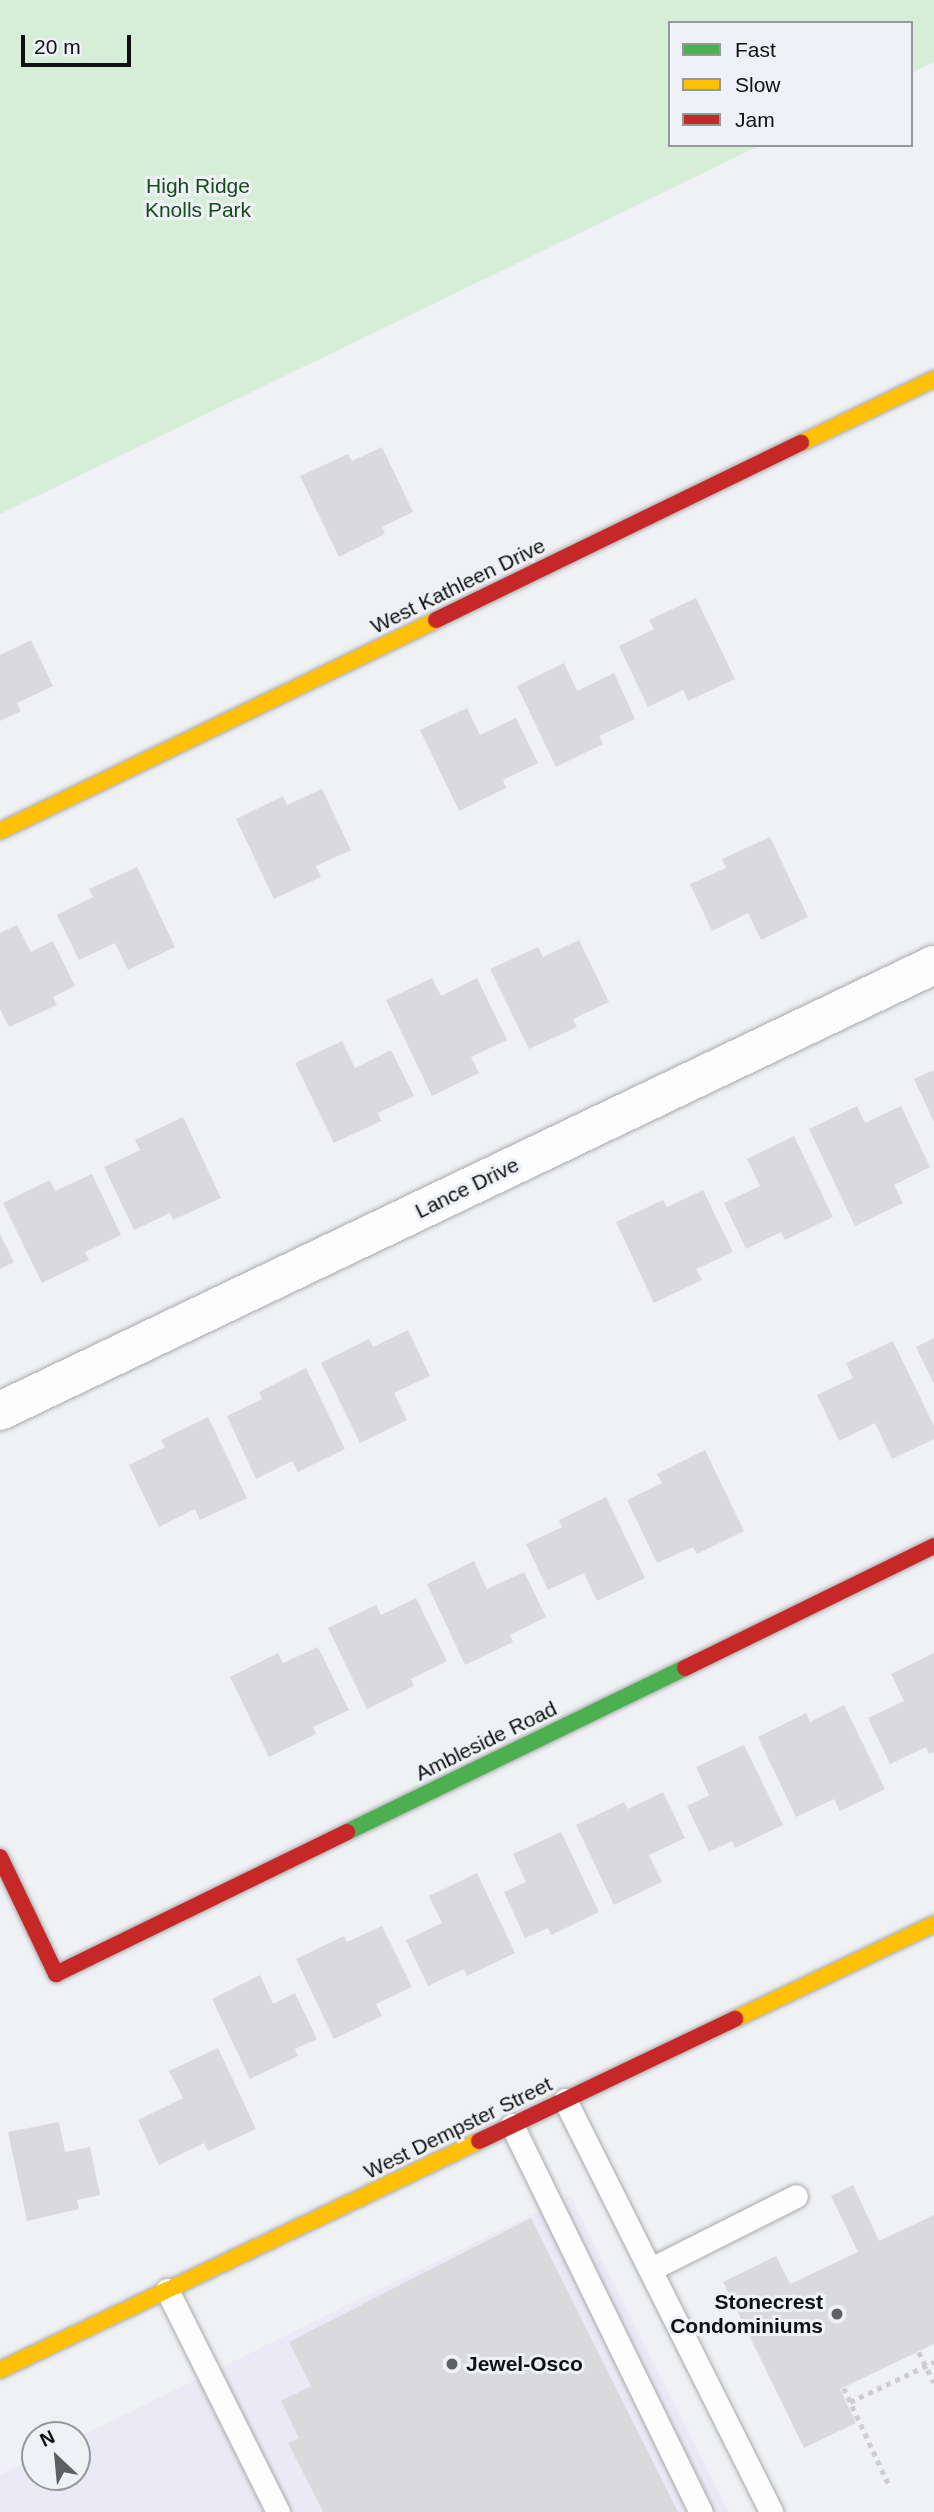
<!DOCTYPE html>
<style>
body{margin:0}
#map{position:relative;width:934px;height:2512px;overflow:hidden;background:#eff1f4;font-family:Helvetica,sans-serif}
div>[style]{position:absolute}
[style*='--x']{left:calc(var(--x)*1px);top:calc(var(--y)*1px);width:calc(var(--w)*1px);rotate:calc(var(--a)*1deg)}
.commercial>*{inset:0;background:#ece9f7}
.green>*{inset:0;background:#d6edd7}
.building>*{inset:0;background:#dadadc}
.path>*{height:4.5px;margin-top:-2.25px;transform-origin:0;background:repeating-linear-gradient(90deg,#cececf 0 5px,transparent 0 10px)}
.roads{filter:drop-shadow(0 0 2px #a9aaab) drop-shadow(0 0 2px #a9aaab)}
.lane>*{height:23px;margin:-11.5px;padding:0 11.5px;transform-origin:11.5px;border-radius:11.5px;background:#fdfdfd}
.street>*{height:38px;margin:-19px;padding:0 19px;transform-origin:19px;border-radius:19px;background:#fdfdfd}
.fast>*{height:16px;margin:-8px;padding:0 8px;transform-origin:8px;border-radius:8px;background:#4caf50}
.slow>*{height:16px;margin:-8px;padding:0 8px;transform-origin:8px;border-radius:8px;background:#ffc107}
.jam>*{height:16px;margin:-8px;padding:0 8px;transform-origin:8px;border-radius:8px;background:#c62828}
.dots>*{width:19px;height:19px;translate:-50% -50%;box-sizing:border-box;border:4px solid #eef1f5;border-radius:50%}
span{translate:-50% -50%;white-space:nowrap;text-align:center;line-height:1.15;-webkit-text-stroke:6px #eef1f5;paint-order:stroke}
.park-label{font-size:21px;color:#164c1a}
.street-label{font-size:21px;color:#0f1011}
.poi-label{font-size:21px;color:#0f1011;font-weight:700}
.right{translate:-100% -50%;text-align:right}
.left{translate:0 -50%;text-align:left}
.legend{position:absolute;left:668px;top:21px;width:245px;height:126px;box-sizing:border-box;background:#eef1f5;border:2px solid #95979a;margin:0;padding:9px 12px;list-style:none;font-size:21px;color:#0f1011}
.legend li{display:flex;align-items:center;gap:14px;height:35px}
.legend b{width:35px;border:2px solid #95979a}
.north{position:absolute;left:21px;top:2421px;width:70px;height:70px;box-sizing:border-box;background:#eef1f5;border:2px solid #95979a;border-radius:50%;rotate:334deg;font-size:19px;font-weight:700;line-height:28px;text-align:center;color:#0f1011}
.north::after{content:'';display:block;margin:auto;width:24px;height:32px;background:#5d5f60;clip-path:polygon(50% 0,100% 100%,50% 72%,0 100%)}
.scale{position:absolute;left:21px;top:35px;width:110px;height:32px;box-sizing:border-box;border:4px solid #0f1011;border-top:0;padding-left:9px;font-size:21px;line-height:24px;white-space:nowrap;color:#0f1011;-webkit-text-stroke:5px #eef1f5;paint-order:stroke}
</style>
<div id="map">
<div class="commercial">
<i style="clip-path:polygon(570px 2196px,729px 2512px,0 2512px,0 2475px,35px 2458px,35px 2477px,77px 2477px,77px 2438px)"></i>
</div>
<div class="green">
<i style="clip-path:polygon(0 0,934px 0,934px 62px,911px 73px,911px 23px,670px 23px,670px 145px,761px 145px,0 514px)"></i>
</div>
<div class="building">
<i style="clip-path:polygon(382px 447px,413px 512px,382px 527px,385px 534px,339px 557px,300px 476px,348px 454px,352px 461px)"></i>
<i style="clip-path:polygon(696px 598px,735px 679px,688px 701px,683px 690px,648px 707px,619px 646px,654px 629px,649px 620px)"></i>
<i style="clip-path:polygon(31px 640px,53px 686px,17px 703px,21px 711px,0 721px,0 655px)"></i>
<i style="clip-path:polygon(564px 663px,577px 691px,614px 673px,635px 719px,599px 736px,603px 744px,556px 767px,517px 686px)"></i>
<i style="clip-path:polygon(467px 708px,480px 735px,516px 718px,538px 763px,503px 780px,506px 788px,459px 811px,420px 730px)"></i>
<i style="clip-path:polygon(322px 789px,351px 850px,316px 866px,321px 877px,274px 899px,236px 819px,283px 796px,287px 805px)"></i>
<i style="clip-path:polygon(770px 837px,808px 917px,761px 940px,748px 913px,712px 931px,690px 884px,726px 868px,722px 859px)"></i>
<i style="clip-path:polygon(137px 867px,175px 947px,128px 970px,115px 943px,79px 960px,57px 915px,93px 897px,89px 889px)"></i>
<i style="clip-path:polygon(17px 925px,31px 952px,53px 941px,75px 986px,53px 997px,57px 1005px,9px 1027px,0 1009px,0 933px)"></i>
<i style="clip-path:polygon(579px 940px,609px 1002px,573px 1019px,577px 1027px,529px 1049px,490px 969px,538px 947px,543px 957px)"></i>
<i style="clip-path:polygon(432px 978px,441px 996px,477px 978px,507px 1040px,471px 1057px,479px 1073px,432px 1096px,386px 1000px)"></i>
<i style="clip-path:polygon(342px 1041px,355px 1068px,391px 1050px,414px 1096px,378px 1113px,381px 1121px,334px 1143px,295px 1063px)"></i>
<i style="clip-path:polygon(934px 1070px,934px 1122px,914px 1079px)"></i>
<i style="clip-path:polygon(857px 1106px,865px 1123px,901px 1106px,930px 1167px,894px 1185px,903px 1203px,855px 1226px,809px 1129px)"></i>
<i style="clip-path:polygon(183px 1117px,221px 1198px,173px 1220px,170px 1213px,134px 1230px,104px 1167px,140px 1150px,135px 1140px)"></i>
<i style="clip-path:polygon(794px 1136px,833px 1217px,785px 1240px,781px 1232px,746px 1249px,724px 1203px,760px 1186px,747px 1159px)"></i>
<i style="clip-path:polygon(92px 1174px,121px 1235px,85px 1252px,89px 1260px,42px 1283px,3px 1203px,50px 1180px,55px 1191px)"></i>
<i style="clip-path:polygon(703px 1190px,733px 1252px,696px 1269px,702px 1280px,654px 1303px,616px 1222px,663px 1200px,667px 1207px)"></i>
<i style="clip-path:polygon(0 1234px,14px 1262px,0 1269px)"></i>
<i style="clip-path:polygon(408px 1330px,430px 1376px,394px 1393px,407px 1420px,360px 1443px,321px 1363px,369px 1339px,373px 1347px)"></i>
<i style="clip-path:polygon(934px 1338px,934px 1384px,916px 1347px)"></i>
<i style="clip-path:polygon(893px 1341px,934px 1426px,934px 1439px,892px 1459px,875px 1423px,839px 1441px,817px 1395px,853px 1378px,846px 1363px)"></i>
<i style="clip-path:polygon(306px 1368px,345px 1449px,298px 1472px,292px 1461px,256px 1479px,227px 1416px,262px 1399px,259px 1392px)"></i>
<i style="clip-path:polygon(208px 1417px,247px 1498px,200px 1520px,195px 1509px,159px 1527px,129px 1465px,165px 1447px,161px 1440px)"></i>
<i style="clip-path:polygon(705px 1450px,744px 1531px,697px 1554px,693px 1547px,657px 1563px,627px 1500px,662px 1483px,657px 1474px)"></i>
<i style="clip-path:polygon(606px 1497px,645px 1578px,597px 1601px,584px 1573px,548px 1590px,526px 1544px,562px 1527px,559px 1520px)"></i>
<i style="clip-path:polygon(474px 1561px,487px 1589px,524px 1572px,546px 1617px,510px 1635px,513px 1642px,465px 1665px,427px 1584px)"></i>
<i style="clip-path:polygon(416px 1598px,447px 1661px,411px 1679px,414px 1686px,367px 1709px,328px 1628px,376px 1605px,381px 1615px)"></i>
<i style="clip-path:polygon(318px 1647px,349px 1710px,313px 1727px,316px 1734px,269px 1757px,230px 1677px,278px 1653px,283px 1663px)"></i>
<i style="clip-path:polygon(934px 1653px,934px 1752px,929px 1754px,926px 1747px,890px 1764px,868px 1718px,904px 1701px,891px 1674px)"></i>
<i style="clip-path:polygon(844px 1705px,885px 1789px,840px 1811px,834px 1799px,796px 1817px,758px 1737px,806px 1713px,810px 1722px)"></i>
<i style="clip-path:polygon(744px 1745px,783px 1825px,735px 1848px,732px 1841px,709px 1852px,687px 1806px,709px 1795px,696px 1767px)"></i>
<i style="clip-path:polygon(663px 1792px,685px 1838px,649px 1855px,662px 1882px,614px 1905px,576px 1825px,624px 1802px,628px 1809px)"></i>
<i style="clip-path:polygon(561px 1832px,599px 1912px,551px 1935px,548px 1928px,525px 1938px,504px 1892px,526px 1882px,513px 1854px)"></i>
<i style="clip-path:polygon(477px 1873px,515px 1953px,467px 1976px,464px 1969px,428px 1986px,406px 1940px,442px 1923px,429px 1896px)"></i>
<i style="clip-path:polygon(382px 1926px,412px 1987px,376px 2004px,382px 2016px,334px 2039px,296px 1959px,344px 1936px,347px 1942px)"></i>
<i style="clip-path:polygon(260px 1975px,273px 2004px,295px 1993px,317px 2039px,295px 2049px,298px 2056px,250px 2079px,212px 1999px)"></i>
<i style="clip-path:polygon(218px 2048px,256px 2129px,208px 2151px,204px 2143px,159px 2165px,138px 2120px,183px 2098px,169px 2071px)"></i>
<i style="clip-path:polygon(59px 2122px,65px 2152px,90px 2147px,100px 2195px,77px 2200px,79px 2209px,27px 2221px,8px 2132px)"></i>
<i style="clip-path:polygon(853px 2185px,879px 2241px,934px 2215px,934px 2344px,840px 2389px,856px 2423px,804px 2448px,723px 2282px,776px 2256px,790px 2284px,858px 2252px,831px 2196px)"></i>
<i style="clip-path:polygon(531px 2218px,678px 2512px,323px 2512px,288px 2443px,299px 2438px,281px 2401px,311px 2386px,289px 2342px)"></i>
</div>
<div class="path">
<i style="--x:919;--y:2352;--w:34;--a:64"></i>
<i style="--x:844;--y:2388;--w:105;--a:65.1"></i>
<i style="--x:850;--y:2402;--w:93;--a:-25.5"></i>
</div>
<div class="roads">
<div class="lane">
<i style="--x:565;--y:2100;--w:461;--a:63.4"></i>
<i style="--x:512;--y:2125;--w:431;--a:64"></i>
<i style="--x:651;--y:2269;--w:162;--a:-26.7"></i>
<i style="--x:167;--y:2290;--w:248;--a:63.4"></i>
</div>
<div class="street">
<i style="--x:0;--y:1411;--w:1035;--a:-25.53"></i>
</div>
<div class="fast">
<i style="--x:347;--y:1832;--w:376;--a:-25.9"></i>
</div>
<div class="slow">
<i style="--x:801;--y:443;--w:148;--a:-25.7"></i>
<i style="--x:0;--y:831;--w:484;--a:-25.8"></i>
<i style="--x:735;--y:2019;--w:221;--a:-25.5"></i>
<i style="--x:0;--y:2370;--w:531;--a:-25.55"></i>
</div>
<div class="jam">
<i style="--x:436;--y:620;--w:406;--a:-25.9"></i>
<i style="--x:685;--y:1668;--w:277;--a:-26.1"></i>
<i style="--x:0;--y:1857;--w:130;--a:64.4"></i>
<i style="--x:56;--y:1974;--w:324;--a:-26"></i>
<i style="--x:479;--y:2141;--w:284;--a:-25.5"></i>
</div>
</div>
<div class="dots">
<i style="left:837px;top:2314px;background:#5d5f60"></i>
<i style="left:452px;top:2364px;background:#5d5f60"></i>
</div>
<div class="park-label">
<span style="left:198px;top:198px">High Ridge<br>Knolls Park</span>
</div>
<div class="street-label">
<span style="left:458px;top:586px;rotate:-26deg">West Kathleen Drive</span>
<span style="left:467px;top:1188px;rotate:-26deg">Lance Drive</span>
<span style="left:486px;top:1741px;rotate:-26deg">Ambleside Road</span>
<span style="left:458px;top:2128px;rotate:-26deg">West Dempster Street</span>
</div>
<div class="poi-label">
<span class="right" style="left:823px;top:2314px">Stonecrest<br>Condominiums</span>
<span class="left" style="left:466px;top:2364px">Jewel-Osco</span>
</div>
<ul class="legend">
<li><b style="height:9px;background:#4caf50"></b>Fast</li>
<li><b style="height:9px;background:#ffc107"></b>Slow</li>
<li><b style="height:9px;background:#c62828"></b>Jam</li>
</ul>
<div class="north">N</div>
<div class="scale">20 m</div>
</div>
